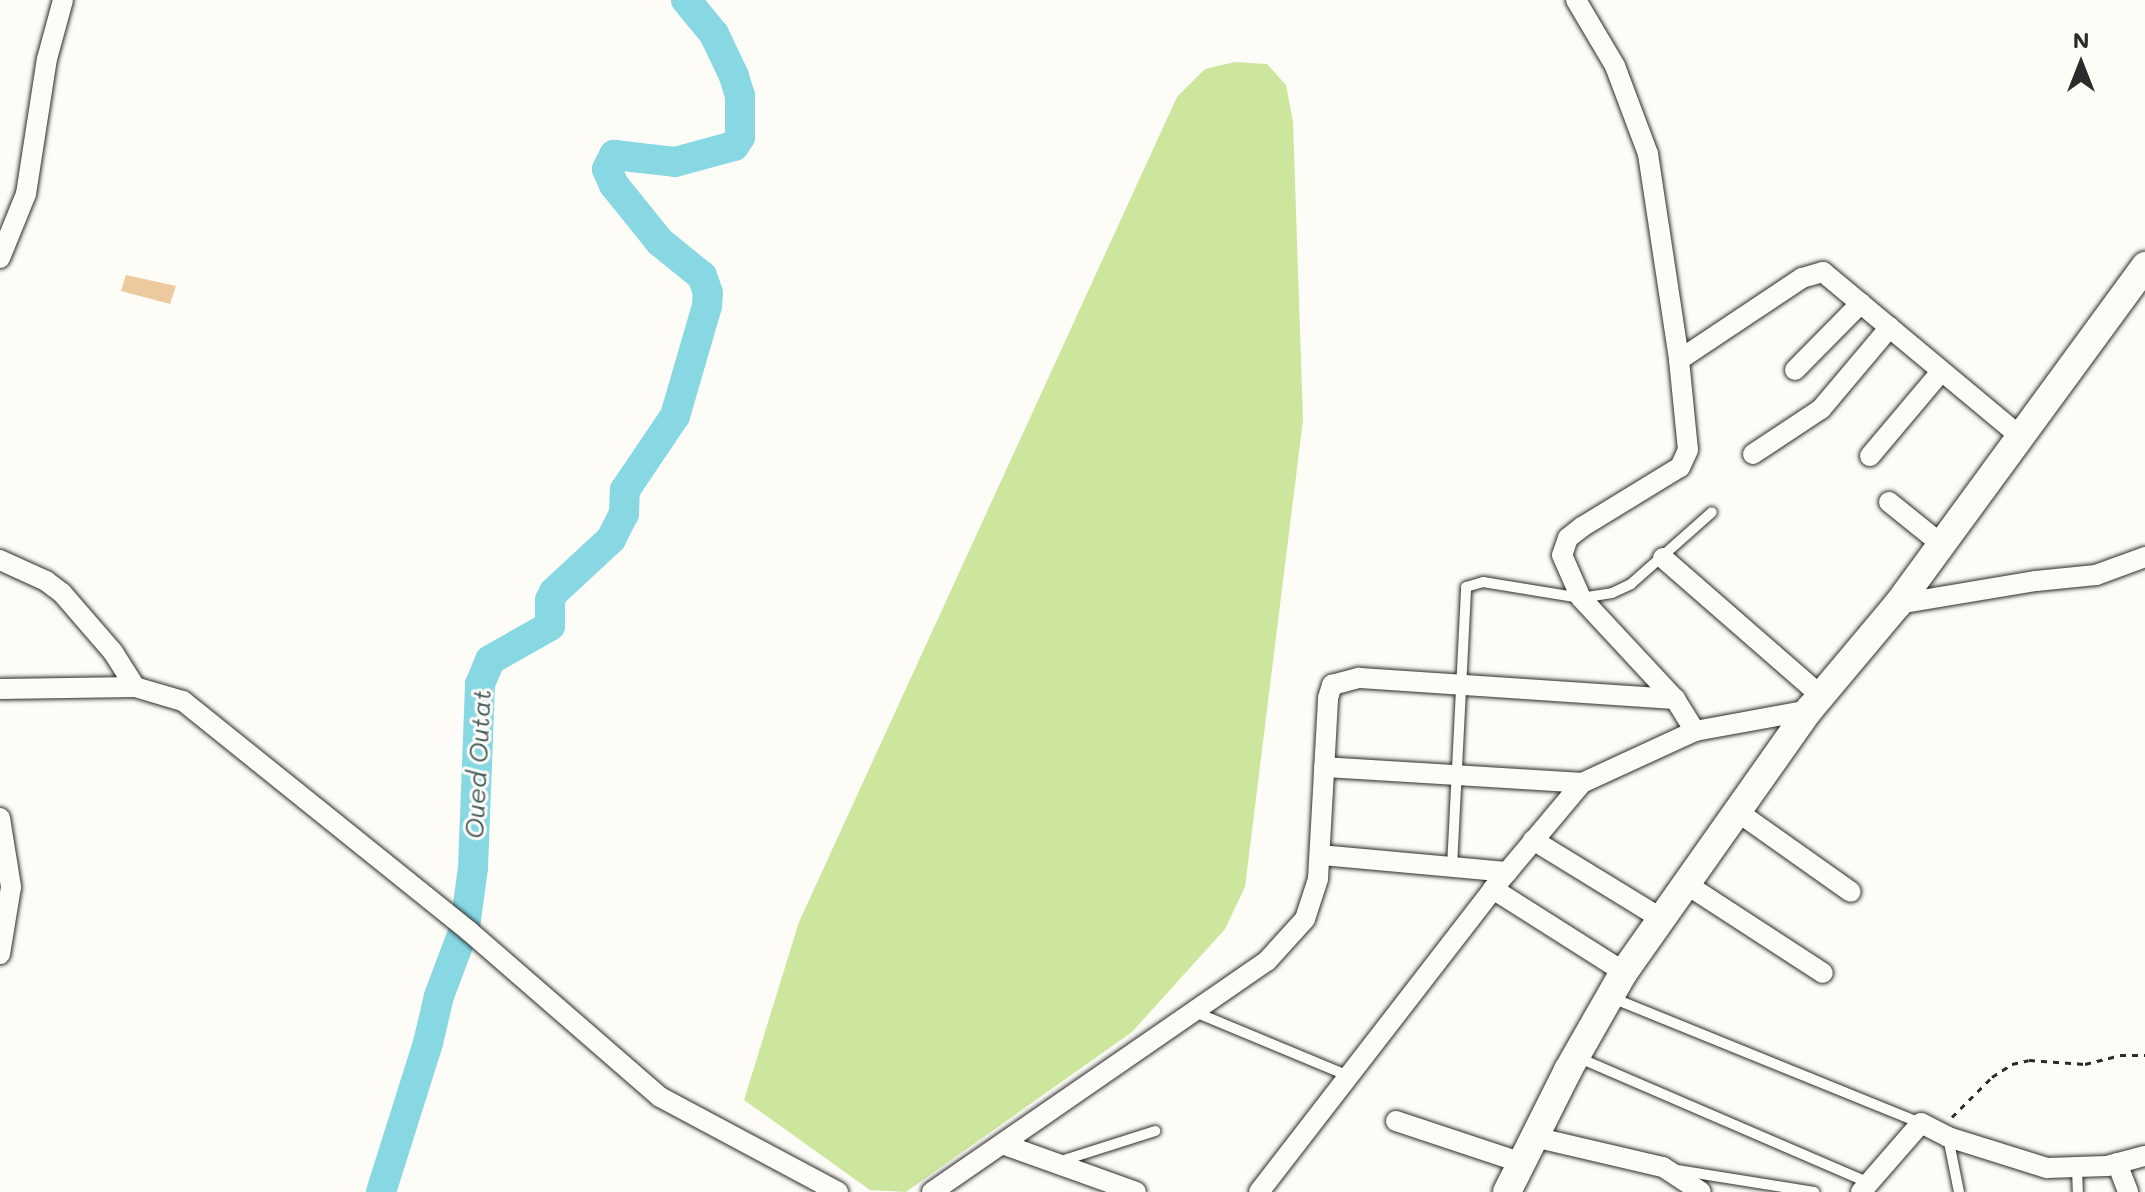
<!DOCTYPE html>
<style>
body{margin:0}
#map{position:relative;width:2145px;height:1192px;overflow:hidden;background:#fdfcf7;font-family:Mali,sans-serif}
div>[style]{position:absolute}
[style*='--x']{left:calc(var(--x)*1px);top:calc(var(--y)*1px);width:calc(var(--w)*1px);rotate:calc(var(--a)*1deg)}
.green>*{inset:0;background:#cce69d}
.river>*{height:30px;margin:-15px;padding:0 15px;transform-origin:15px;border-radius:15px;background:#88d8e4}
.building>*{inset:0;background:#edca9e}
.path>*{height:3px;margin-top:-1.5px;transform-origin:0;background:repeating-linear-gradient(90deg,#2b2b2b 0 6px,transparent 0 12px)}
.roads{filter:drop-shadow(0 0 2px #2b2b2b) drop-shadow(0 0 2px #2b2b2b)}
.lane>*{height:10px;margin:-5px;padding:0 5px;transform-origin:5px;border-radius:5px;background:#fdfcf7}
.street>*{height:20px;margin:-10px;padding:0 10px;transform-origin:10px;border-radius:10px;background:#fdfcf7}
.secondary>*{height:28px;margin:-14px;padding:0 14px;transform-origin:14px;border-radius:14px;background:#fdfcf7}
span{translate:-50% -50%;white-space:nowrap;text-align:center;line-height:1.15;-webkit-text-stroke:6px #fdfcf7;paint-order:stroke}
.water-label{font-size:26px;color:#475f62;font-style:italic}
.north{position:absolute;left:2041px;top:24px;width:80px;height:80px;-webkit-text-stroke:6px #fdfcf7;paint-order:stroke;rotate:0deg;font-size:22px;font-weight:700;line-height:32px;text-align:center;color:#2b2b2b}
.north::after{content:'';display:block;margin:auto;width:28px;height:36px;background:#2b2b2b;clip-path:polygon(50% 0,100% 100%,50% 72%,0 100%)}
</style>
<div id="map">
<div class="green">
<i style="clip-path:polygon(1235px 62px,1267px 64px,1286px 85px,1293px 122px,1303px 420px,1245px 887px,1225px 929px,1132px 1032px,906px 1192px,870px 1190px,744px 1100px,799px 922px,1177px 97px,1205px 69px)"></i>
</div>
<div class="river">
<i style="--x:381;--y:1192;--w:156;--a:-72.5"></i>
<i style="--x:428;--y:1043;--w:48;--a:-76.8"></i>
<i style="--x:439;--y:996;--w:74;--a:-69.4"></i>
<i style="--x:465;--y:927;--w:60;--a:-82.3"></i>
<i style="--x:473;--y:868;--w:184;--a:-87.8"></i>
<i style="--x:480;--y:684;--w:26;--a:-67"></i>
<i style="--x:490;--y:660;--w:69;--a:-29.5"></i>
<i style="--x:550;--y:626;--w:26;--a:-90"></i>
<i style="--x:550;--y:600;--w:9;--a:-63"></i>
<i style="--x:554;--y:592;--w:78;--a:-42.9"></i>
<i style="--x:611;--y:539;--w:28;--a:-63"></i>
<i style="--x:624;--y:514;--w:24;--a:-88"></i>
<i style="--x:625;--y:490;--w:89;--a:-56"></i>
<i style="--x:675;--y:416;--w:115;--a:-73.8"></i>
<i style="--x:707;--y:306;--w:13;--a:-86"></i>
<i style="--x:708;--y:293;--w:18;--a:-109"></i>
<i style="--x:702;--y:276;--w:54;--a:-141"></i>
<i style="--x:660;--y:242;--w:73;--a:-128.9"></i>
<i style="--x:614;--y:185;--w:17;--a:-114"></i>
<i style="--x:607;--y:169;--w:16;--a:-63"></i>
<i style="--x:614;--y:155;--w:61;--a:6.5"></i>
<i style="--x:675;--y:162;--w:61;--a:-15.2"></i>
<i style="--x:734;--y:146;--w:11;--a:-56"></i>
<i style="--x:740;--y:137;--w:41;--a:-90"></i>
<i style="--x:740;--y:96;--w:21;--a:-107"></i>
<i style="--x:734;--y:76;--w:47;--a:-115.5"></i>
<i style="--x:714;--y:34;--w:44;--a:-129.5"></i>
</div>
<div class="building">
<i style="clip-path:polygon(126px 275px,176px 286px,170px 304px,121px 291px)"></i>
</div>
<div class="path">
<i style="--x:1952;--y:1117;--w:57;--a:-45"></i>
<i style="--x:1992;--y:1077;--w:24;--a:-33"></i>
<i style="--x:2012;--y:1064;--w:17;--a:-13"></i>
<i style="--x:2029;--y:1060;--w:56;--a:4.1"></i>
<i style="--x:2085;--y:1064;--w:36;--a:-14"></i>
<i style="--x:2120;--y:1055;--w:25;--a:0"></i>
</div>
<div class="roads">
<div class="lane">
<i style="--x:1452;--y:867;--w:280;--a:-87.1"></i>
<i style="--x:1466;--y:587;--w:18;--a:-16"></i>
<i style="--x:1483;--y:582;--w:99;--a:9.3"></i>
<i style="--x:1581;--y:598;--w:31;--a:-9"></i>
<i style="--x:1612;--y:593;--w:21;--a:-25"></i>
<i style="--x:1631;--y:584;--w:108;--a:-41.6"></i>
<i style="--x:1610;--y:997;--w:336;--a:22.1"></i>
<i style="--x:1195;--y:1012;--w:167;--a:22.6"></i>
<i style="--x:1577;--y:1057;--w:318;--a:23.3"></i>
<i style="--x:1948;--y:1137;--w:56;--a:78.7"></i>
<i style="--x:1061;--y:1161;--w:99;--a:-17.7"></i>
<i style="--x:2077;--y:1168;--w:24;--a:88"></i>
<i style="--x:1677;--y:1170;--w:139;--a:9.1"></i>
</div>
<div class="street">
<i style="--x:1576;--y:0;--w:77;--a:59.4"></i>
<i style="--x:1615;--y:66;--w:94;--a:69.4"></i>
<i style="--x:1648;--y:154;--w:208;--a:81.4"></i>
<i style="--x:1679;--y:360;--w:90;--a:84.3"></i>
<i style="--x:1688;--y:450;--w:19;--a:115"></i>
<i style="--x:1680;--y:467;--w:115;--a:148.5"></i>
<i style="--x:1582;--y:527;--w:18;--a:142"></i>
<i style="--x:1568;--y:538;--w:18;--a:109"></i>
<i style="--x:1562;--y:555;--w:47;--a:66.2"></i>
<i style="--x:1581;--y:598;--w:138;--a:47.1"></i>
<i style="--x:1675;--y:699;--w:38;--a:58"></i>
<i style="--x:0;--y:258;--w:69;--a:-67.9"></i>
<i style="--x:26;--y:194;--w:137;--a:-81.2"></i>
<i style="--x:47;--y:59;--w:61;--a:-74.8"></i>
<i style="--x:1679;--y:360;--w:148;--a:-33.7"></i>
<i style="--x:1802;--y:278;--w:22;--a:-16"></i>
<i style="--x:1823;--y:272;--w:256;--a:39.8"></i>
<i style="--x:1795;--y:370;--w:94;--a:-45.4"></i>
<i style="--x:1753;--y:454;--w:82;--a:-33.5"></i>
<i style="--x:1821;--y:409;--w:107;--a:-49.9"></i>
<i style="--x:1870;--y:456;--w:109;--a:-49.9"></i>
<i style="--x:1889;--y:502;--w:67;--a:38.9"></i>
<i style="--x:1663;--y:558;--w:210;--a:41.1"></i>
<i style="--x:0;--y:560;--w:51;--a:24.5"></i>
<i style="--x:46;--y:581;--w:20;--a:37"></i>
<i style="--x:62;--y:593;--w:78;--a:49.2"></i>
<i style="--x:113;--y:652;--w:41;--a:57.8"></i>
<i style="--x:135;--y:687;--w:50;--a:16.3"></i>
<i style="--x:183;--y:701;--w:367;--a:38.8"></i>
<i style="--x:469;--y:931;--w:253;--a:41"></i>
<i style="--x:660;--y:1097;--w:202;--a:28.1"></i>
<i style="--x:1898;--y:604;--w:140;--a:-9.5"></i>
<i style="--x:2036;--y:581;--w:60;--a:-5.7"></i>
<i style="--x:2096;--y:575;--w:52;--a:-20.2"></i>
<i style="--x:0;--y:689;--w:135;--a:-0.8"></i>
<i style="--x:1324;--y:767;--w:258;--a:3.5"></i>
<i style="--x:1738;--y:812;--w:138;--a:35.3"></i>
<i style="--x:0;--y:818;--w:70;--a:80.9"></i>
<i style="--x:11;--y:887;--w:68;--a:99.3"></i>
<i style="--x:1533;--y:840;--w:151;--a:31.5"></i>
<i style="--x:1321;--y:855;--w:187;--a:5.2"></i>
<i style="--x:1686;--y:884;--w:163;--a:33"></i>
<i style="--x:1493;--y:889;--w:155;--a:32.4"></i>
<i style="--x:1396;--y:1121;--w:130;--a:18.4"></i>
<i style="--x:1534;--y:1137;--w:132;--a:13.1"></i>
<i style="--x:1663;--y:1167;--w:45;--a:33.3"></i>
<i style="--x:1005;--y:1145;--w:139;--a:19.7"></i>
<i style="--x:2117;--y:1163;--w:31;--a:69"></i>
<i style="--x:932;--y:1192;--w:407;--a:-34.6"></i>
<i style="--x:1267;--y:961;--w:57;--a:-47.9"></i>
<i style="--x:1305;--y:919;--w:42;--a:-72"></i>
<i style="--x:1318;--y:879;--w:181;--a:-86.8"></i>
<i style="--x:1328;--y:698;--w:14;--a:-73"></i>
<i style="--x:1332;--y:685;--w:28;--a:-15"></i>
<i style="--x:1359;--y:678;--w:317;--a:3.8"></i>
<i style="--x:1259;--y:1192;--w:383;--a:-52.3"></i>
<i style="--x:1493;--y:889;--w:138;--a:-50"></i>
<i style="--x:1582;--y:783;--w:124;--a:-24.7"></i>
<i style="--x:1695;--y:731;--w:116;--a:-10.4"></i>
<i style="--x:1861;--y:1192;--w:91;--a:-49"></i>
<i style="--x:1921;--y:1123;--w:30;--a:27"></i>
<i style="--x:1948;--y:1137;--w:104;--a:17.4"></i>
<i style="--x:2047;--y:1168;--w:60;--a:-1.9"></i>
<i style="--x:2107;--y:1166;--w:39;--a:-15"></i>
</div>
<div class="secondary">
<i style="--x:1507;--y:1192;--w:136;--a:-63.4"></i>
<i style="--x:1568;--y:1070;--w:113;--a:-60.3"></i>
<i style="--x:1624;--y:972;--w:321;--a:-54.8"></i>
<i style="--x:1809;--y:710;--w:138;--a:-50"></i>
<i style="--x:1898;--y:604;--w:419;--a:-53.8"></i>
</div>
</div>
<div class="water-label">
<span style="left:478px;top:764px;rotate:-87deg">Oued Outat</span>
</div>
<div class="north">N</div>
</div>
